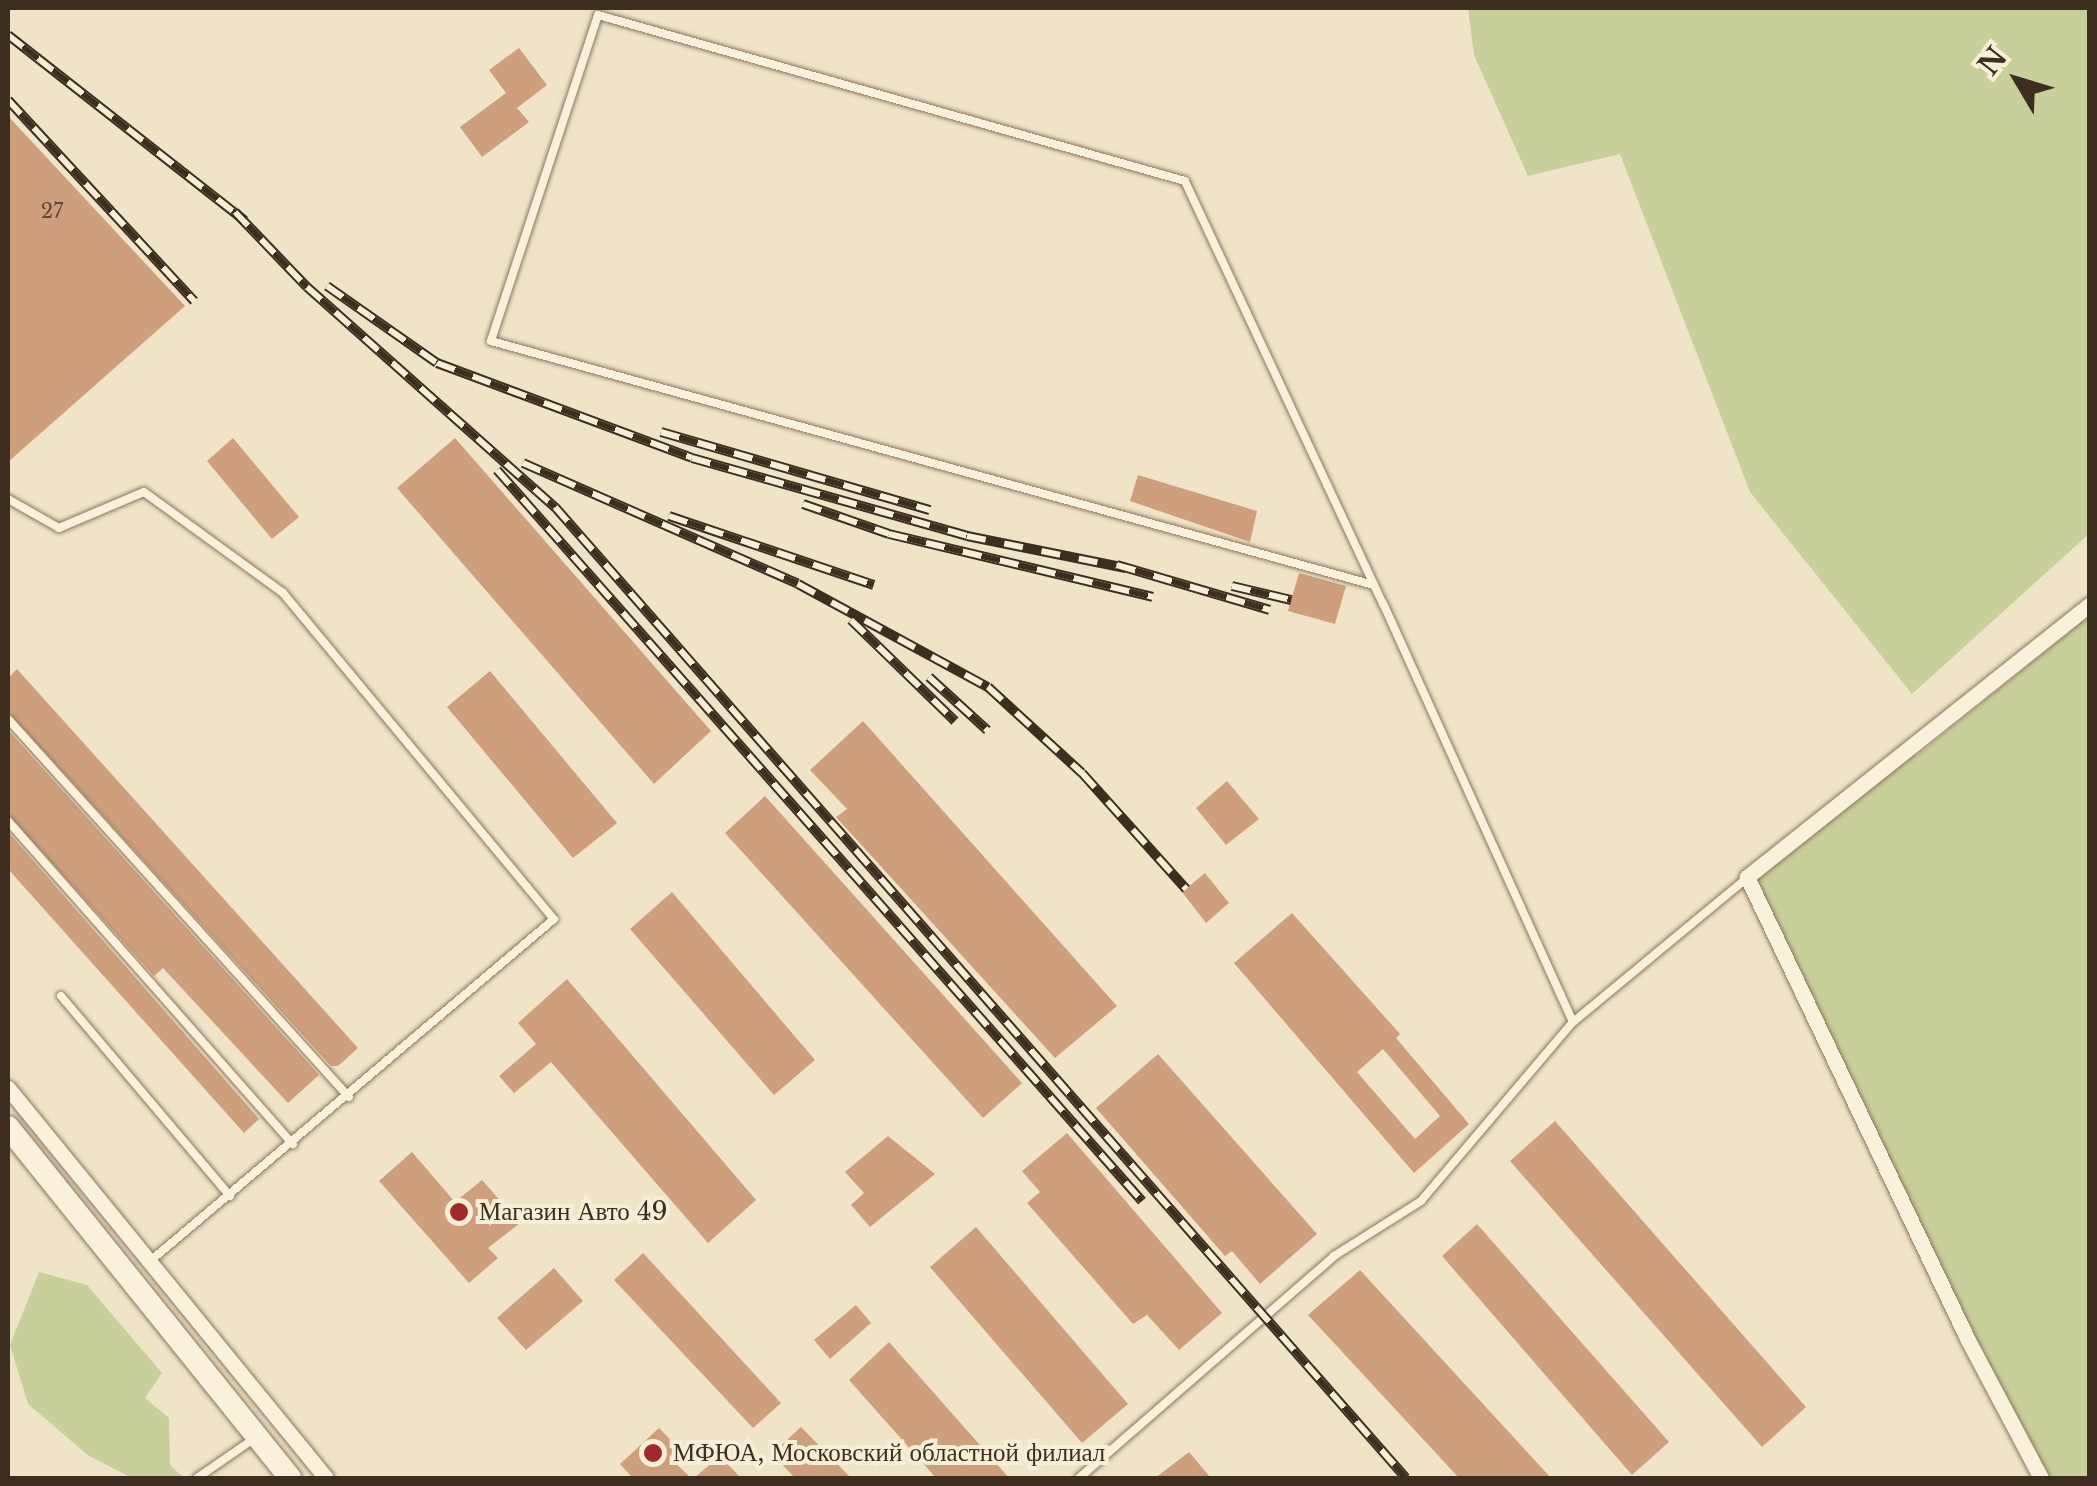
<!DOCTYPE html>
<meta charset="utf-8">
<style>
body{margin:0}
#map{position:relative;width:2097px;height:1486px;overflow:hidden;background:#f0e4c8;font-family:"Libre Baskerville",serif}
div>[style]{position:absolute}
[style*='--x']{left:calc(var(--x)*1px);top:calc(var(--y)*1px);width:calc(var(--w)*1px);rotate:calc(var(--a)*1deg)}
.green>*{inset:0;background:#c9cf9b}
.building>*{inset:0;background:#cf9f7d}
.roads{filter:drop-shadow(0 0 2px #8d765c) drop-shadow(0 0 2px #8d765c)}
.service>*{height:8px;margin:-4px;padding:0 4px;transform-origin:4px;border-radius:4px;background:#faf1dc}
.minor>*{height:15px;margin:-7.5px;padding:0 7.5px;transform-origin:7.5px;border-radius:7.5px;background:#faf1dc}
.secondary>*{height:22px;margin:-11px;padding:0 11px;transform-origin:11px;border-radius:11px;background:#faf1dc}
.rail>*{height:10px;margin-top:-5px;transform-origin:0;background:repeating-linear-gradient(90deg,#f7eed8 0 19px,#3d2e20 0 38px);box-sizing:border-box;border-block:2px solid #3d2e20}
.dots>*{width:28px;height:28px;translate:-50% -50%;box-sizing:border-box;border:5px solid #f7eed8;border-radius:50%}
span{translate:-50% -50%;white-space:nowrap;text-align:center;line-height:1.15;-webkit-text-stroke:8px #f7eed8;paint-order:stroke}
.number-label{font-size:20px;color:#624a37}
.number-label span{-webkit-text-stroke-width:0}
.poi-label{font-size:25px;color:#3d2e20}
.left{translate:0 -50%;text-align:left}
.frame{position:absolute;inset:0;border:10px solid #3d2e20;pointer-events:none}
.north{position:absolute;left:1967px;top:30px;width:100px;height:100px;-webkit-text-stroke:8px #f7eed8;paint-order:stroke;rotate:308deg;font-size:28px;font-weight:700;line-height:40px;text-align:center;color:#3d2e20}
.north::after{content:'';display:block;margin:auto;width:35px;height:45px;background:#3d2e20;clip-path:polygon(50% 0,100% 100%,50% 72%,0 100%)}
</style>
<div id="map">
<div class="green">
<i style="clip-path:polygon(1468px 8px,2089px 8px,2089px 534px,1912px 694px,1750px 492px,1620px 154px,1528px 176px,1474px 55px)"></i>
<i style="clip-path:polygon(2089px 616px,2089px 1478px,2041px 1478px,1747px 877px,1910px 748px,1916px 756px)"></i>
<i style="clip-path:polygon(39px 1272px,87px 1285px,162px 1373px,145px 1398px,169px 1418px,170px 1465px,184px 1478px,132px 1478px,89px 1456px,28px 1404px,10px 1345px)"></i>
</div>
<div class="building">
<i style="clip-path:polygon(519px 48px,547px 85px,517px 108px,529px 122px,482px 157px,460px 127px,506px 93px,489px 70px)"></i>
<i style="clip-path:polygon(8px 116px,185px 306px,8px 462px)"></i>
<i style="clip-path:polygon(233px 438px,299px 517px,272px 539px,207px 461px)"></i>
<i style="clip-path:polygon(455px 438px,711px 731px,654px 784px,397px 488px)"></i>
<i style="clip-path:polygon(1138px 475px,1257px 511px,1250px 542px,1130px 501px)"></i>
<i style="clip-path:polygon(1299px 573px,1346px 586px,1335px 624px,1288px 611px)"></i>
<i style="clip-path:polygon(17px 669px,358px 1048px,338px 1066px,331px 1066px,8px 712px,8px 678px)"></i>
<i style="clip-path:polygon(490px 671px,617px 823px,573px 858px,447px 707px)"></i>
<i style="clip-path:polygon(863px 721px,1117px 1006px,1055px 1058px,836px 817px,847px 809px,810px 770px)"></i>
<i style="clip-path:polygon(8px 730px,319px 1075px,288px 1103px,163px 968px,154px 976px,8px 814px)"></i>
<i style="clip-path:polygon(1227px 781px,1259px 819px,1226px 845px,1196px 808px)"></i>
<i style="clip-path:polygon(765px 796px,1022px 1083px,983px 1118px,725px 833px)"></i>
<i style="clip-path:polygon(8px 832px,259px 1119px,244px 1133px,8px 869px)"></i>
<i style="clip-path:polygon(1205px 873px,1229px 903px,1206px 923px,1182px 892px)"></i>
<i style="clip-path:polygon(672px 892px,815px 1060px,774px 1095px,630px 929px)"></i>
<i style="clip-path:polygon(evenodd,1292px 913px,1400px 1034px,1396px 1038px,1469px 1124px,1414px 1173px,1234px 963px,1292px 913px,1383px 1049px,1440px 1116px,1415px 1139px,1357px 1072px,1383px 1049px)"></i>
<i style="clip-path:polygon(567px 979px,756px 1200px,708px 1243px,551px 1062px,514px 1093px,499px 1076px,536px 1044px,518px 1023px)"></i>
<i style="clip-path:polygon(1158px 1054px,1317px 1234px,1260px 1284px,1232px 1251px,1225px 1256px,1096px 1108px)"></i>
<i style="clip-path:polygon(1555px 1121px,1806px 1407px,1762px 1447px,1510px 1161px)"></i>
<i style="clip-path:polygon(1067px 1133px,1222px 1313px,1179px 1350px,1147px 1315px,1133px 1324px,1027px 1203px,1040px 1192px,1022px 1171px)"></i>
<i style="clip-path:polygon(888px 1136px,935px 1174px,870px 1227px,851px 1205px,864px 1193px,845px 1172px)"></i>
<i style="clip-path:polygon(412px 1152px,455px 1202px,482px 1180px,520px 1223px,488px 1248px,498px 1258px,469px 1283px,379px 1181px)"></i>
<i style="clip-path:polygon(1477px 1224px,1669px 1442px,1632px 1475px,1442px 1256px)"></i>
<i style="clip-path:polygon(976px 1227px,1128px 1404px,1082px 1443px,930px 1267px)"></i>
<i style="clip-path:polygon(643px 1253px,781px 1403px,753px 1428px,614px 1280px)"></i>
<i style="clip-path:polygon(554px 1268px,583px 1301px,526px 1350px,497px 1318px)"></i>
<i style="clip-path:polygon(1360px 1270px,1551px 1478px,1459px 1478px,1308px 1315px)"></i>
<i style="clip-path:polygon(856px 1305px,871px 1323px,830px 1359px,814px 1340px)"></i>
<i style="clip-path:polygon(889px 1342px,1009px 1478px,936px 1478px,849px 1380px)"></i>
<i style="clip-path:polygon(801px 1427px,851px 1478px,795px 1478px,772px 1454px)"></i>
<i style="clip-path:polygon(659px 1428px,678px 1448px,669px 1457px,691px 1478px,633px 1478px,620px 1464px)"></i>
<i style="clip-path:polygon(1189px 1452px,1211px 1478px,1155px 1478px)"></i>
<i style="clip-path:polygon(720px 1456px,741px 1478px,694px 1478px)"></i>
</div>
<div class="roads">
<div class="service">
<i style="--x:8;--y:499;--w:59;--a:29.6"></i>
<i style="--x:59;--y:528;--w:92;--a:-23"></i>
<i style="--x:144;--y:492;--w:172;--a:36"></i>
<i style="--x:283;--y:593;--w:424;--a:50.3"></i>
<i style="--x:554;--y:919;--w:532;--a:139.73"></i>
<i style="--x:8;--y:719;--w:509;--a:47.95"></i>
<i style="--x:8;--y:821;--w:431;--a:48.6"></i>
<i style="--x:61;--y:996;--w:262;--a:49.8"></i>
<i style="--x:1573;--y:1022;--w:226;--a:-39.6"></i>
<i style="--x:197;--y:1478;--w:70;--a:-34.6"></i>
<i style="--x:1079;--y:1478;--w:338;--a:-41"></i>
<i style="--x:1334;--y:1256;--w:103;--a:-32.3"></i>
<i style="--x:1421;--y:1201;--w:235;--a:-49.7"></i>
<i style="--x:1573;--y:1022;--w:459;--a:-114.4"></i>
<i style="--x:1383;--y:604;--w:467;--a:-115.1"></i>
<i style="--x:1185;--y:181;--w:610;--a:-164.21"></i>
<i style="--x:598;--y:15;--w:343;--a:108.2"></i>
<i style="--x:491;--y:341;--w:916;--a:15.45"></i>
</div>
<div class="minor">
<i style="--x:8;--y:1088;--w:503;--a:50.81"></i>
<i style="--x:2041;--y:1478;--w:158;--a:-117.9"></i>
<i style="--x:1967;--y:1338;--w:511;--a:-115.51"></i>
<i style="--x:1747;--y:877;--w:438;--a:-38.5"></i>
</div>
<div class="secondary">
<i style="--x:8;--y:1127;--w:450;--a:51.2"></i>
</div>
</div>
<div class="rail">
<i style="--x:8;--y:35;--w:301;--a:38.1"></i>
<i style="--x:8;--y:100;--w:274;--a:47.2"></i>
<i style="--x:235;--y:212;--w:104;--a:46.2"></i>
<i style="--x:307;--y:287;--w:332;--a:41.6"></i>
<i style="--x:555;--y:507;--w:1291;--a:48.77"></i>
<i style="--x:327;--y:286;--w:134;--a:35"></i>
<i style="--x:437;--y:363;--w:272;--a:20.4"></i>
<i style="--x:692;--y:458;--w:286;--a:15.8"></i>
<i style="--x:967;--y:536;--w:162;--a:11.4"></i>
<i style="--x:661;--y:432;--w:280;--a:16.2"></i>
<i style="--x:523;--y:463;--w:300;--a:23.7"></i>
<i style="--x:798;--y:584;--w:216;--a:28.5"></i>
<i style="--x:988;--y:687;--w:127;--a:42.5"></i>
<i style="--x:1082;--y:773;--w:156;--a:48.1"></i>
<i style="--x:497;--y:470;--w:975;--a:48.58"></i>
<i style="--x:803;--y:504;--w:91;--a:19.2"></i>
<i style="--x:889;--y:534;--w:271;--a:13.4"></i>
<i style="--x:669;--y:516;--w:216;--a:18.6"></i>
<i style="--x:1117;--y:565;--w:159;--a:16.4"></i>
<i style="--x:1232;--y:586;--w:61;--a:13.3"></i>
<i style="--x:851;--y:620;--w:145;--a:44.2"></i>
<i style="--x:929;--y:677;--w:79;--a:42.4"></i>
</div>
<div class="dots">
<i style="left:459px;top:1212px;background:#9e2a2b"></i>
<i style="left:653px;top:1453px;background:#9e2a2b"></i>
</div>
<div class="number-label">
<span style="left:52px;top:211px">27</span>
</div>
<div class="poi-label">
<span class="left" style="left:479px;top:1212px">Магазин Авто 49</span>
<span class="left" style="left:673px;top:1453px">МФЮА, Московский областной филиал</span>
</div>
<div class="frame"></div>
<div class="north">N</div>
</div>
